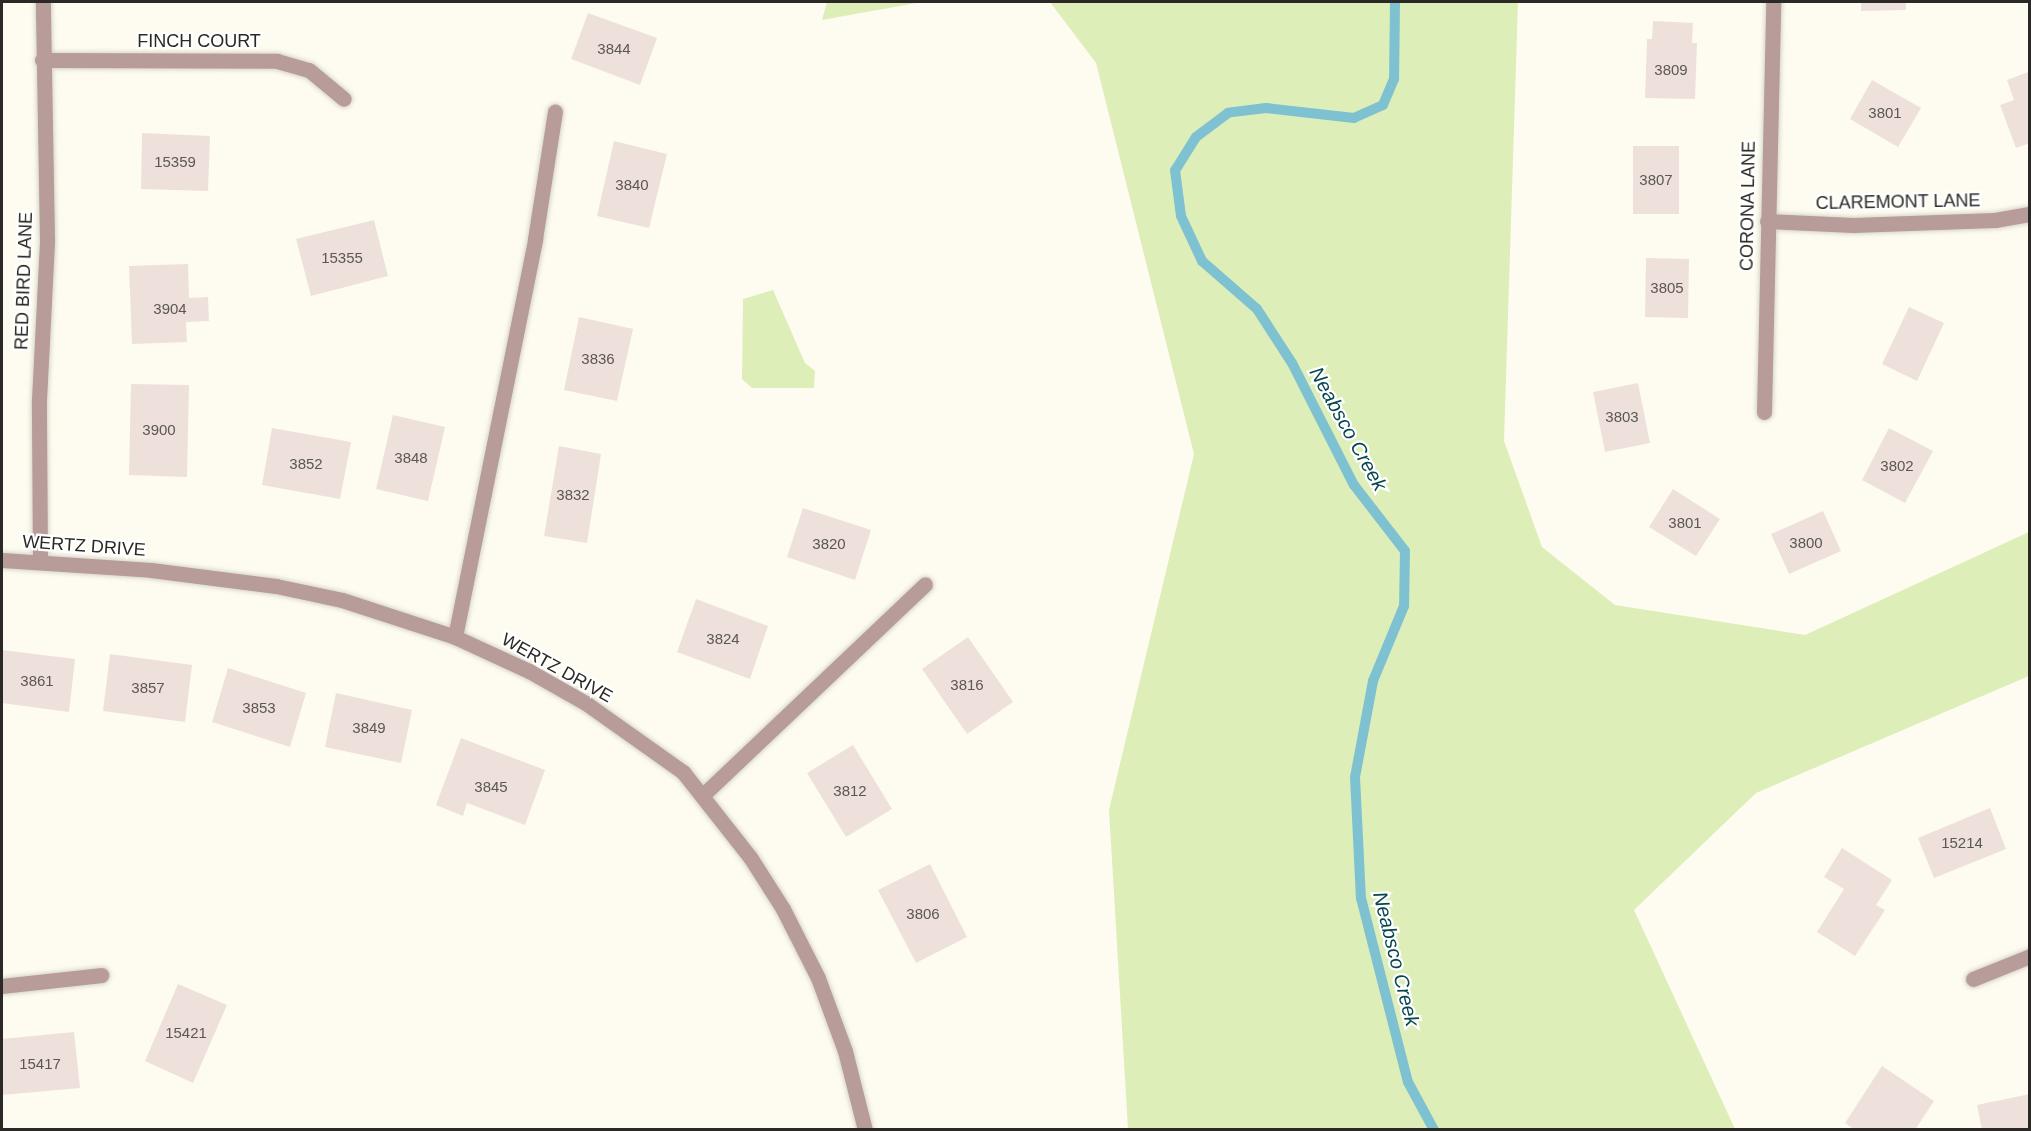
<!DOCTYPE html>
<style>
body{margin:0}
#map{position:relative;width:2031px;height:1131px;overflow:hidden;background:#fefcf0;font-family:Arial,sans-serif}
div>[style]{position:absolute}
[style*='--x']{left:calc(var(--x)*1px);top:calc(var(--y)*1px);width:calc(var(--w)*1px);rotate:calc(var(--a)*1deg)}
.green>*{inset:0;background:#ddeeb9}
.stream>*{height:10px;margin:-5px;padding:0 5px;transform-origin:5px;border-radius:5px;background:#7ec2d2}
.building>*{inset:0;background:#eee1dc}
.roads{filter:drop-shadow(0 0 2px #d8d6cb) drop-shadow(0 0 2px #d8d6cb)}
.minor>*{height:15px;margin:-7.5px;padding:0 7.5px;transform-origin:7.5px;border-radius:7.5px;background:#b79c99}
span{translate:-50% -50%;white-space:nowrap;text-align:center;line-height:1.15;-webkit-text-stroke:4.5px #fff;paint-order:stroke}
.number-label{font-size:15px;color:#5b5753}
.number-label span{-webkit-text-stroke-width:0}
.street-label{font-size:18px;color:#2a2925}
.water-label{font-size:20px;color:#064651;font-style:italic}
.frame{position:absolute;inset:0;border:3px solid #2a2925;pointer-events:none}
</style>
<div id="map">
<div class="green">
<i style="clip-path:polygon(827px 2px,922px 2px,822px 20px)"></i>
<i style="clip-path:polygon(1050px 2px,1518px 2px,1504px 441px,1542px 547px,1615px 605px,1805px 635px,2029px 532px,2029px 676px,1756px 793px,1634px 910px,1735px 1129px,1128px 1129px,1109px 810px,1194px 454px,1096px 63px)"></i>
<i style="clip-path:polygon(773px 290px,805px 363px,815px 371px,814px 388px,752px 388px,742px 379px,743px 299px)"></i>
</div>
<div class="stream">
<i style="--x:1395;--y:2;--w:77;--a:90.7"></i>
<i style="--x:1394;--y:79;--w:28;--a:113"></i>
<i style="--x:1383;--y:105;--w:32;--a:156"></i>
<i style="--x:1354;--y:118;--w:89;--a:-173.5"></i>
<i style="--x:1266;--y:108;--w:38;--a:173"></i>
<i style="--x:1228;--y:113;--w:40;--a:143"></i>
<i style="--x:1196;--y:137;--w:39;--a:122"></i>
<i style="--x:1175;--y:170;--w:46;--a:82.6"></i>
<i style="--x:1181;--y:216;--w:50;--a:65"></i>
<i style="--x:1202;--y:261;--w:73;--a:41.1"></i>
<i style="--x:1257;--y:309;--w:64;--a:57.1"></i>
<i style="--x:1292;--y:363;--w:137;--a:63.1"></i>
<i style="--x:1354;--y:485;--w:83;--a:52.3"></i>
<i style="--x:1405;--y:551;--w:55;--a:91"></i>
<i style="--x:1404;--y:606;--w:81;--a:112.5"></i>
<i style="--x:1373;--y:681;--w:98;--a:100.6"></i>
<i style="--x:1355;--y:777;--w:121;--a:87.2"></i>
<i style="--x:1361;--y:898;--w:190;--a:75.7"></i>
<i style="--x:1408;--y:1082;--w:55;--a:61.6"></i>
</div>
<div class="building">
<i style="clip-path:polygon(1861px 2px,1906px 2px,1906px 10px,1861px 11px)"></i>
<i style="clip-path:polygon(588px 13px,657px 38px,640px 85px,571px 59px)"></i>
<i style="clip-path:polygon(1653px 21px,1693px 23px,1692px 43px,1697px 43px,1695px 99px,1645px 98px,1647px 39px,1652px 39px)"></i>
<i style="clip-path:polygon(2028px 72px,2030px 143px,2016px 148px,2000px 105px,2014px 100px,2007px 80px)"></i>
<i style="clip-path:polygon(1872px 80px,1921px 108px,1898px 147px,1850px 119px)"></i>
<i style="clip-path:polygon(142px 133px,210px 136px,208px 191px,141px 189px)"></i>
<i style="clip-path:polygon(614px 141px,667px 154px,649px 228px,597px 216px)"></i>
<i style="clip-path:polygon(1633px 146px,1679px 146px,1679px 214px,1633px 214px)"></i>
<i style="clip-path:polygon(374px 220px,388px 276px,311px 296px,296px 239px)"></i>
<i style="clip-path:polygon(1646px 258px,1689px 259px,1688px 318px,1645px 317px)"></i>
<i style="clip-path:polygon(188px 264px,189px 298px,208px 297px,209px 321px,186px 322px,187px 342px,132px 344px,129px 266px)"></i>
<i style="clip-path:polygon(1909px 307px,1944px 323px,1917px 381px,1882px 364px)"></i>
<i style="clip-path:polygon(579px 317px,633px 329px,617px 401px,564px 390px)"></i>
<i style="clip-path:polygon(1638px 383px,1650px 443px,1605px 452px,1593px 392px)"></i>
<i style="clip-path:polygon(131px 384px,189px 385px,187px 477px,129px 475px)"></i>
<i style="clip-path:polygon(393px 415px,445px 427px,428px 501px,376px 489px)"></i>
<i style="clip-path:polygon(272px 428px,351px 442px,340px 499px,262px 485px)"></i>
<i style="clip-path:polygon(1889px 428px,1933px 451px,1905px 503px,1862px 480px)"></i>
<i style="clip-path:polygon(559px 446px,601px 454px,587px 543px,544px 536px)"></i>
<i style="clip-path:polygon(1673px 489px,1720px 519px,1696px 556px,1649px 527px)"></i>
<i style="clip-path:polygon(803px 508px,871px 530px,855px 580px,787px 557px)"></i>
<i style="clip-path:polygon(1823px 511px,1841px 551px,1789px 574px,1771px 534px)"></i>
<i style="clip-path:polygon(696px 599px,768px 626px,750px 679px,677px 652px)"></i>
<i style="clip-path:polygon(968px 637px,1013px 702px,967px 734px,922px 669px)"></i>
<i style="clip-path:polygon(2px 650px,75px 659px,69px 712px,2px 703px)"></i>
<i style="clip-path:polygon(110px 654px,192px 665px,185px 722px,103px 711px)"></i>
<i style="clip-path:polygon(228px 668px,306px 693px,290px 747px,212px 722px)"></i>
<i style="clip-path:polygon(336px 693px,412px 710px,401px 763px,325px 747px)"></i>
<i style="clip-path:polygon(461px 738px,545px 770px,525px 825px,467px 803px,463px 816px,436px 805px)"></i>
<i style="clip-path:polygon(853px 745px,892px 809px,846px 837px,807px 773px)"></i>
<i style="clip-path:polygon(1990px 808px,2006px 849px,1934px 878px,1918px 838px)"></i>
<i style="clip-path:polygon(1842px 848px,1892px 880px,1876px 905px,1885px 910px,1855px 956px,1817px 932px,1844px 889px,1824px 877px)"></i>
<i style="clip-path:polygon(930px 864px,967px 937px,916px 963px,878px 890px)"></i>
<i style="clip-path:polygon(178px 984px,227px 1005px,193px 1083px,145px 1061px)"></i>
<i style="clip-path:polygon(74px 1032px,80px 1088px,2px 1095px,2px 1039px)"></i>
<i style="clip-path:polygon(1882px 1066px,1934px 1101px,1915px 1130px,1855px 1130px,1845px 1123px)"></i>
<i style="clip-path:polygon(2030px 1094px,2030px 1130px,1982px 1130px,1977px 1105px)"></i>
</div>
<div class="roads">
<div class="minor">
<i style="--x:42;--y:60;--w:235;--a:0.2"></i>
<i style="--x:277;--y:61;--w:33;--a:16"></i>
<i style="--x:309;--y:70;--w:45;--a:39.6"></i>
<i style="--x:1767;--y:221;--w:86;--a:2.7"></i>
<i style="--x:1853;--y:225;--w:142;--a:-2"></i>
<i style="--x:1995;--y:220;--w:36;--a:-10"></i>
<i style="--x:1764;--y:412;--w:410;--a:-88.7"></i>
<i style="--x:2;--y:560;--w:149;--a:3.8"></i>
<i style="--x:151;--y:570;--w:126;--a:7.3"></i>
<i style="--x:276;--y:586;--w:67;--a:12"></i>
<i style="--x:342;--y:600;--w:119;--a:18.1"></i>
<i style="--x:455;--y:637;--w:81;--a:24.7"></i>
<i style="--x:529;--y:671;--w:67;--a:29.6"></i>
<i style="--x:587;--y:704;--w:118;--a:35.3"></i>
<i style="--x:683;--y:772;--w:108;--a:51.8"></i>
<i style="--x:750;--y:857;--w:62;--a:57.6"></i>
<i style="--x:783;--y:909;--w:77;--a:63.1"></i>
<i style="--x:818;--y:978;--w:78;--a:69.7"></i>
<i style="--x:845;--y:1051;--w:81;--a:75.8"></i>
<i style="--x:40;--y:561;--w:161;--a:-90.4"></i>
<i style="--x:39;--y:400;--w:160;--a:-87.1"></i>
<i style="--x:47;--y:240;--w:238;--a:-91"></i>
<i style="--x:455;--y:637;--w:406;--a:-78.6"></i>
<i style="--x:535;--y:239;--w:129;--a:-81.1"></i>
<i style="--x:703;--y:795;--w:306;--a:-43.5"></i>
<i style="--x:1973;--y:979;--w:61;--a:-22"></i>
<i style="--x:2;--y:986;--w:100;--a:-6.3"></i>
</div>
</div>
<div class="number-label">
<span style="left:614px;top:49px">3844</span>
<span style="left:1671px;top:70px">3809</span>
<span style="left:1885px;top:113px">3801</span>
<span style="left:175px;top:162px">15359</span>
<span style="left:1656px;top:180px">3807</span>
<span style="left:632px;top:185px">3840</span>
<span style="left:342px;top:258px">15355</span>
<span style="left:1667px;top:288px">3805</span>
<span style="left:170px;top:309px">3904</span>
<span style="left:598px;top:359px">3836</span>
<span style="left:1622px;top:417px">3803</span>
<span style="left:159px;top:430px">3900</span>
<span style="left:411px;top:458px">3848</span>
<span style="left:306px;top:464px">3852</span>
<span style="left:1897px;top:466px">3802</span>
<span style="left:573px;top:495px">3832</span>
<span style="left:1685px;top:523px">3801</span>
<span style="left:1806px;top:543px">3800</span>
<span style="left:829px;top:544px">3820</span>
<span style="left:723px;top:639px">3824</span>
<span style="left:37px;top:681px">3861</span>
<span style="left:967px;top:685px">3816</span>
<span style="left:148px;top:688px">3857</span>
<span style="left:259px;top:708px">3853</span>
<span style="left:369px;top:728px">3849</span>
<span style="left:491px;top:787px">3845</span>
<span style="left:850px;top:791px">3812</span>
<span style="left:1962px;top:843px">15214</span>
<span style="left:923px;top:914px">3806</span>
<span style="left:186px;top:1033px">15421</span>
<span style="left:40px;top:1064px">15417</span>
</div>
<div class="street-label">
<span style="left:199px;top:41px">FINCH COURT</span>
<span style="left:1898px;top:202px;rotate:-1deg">CLAREMONT LANE</span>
<span style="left:1748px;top:206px;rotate:-89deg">CORONA LANE</span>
<span style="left:24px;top:281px;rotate:-88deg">RED BIRD LANE</span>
<span style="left:84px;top:546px;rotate:4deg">WERTZ DRIVE</span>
<span style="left:557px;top:668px;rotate:29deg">WERTZ DRIVE</span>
</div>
<div class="water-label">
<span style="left:1348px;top:429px;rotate:61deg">Neabsco Creek</span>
<span style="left:1396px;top:959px;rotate:76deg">Neabsco Creek</span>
</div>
<div class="frame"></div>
</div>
